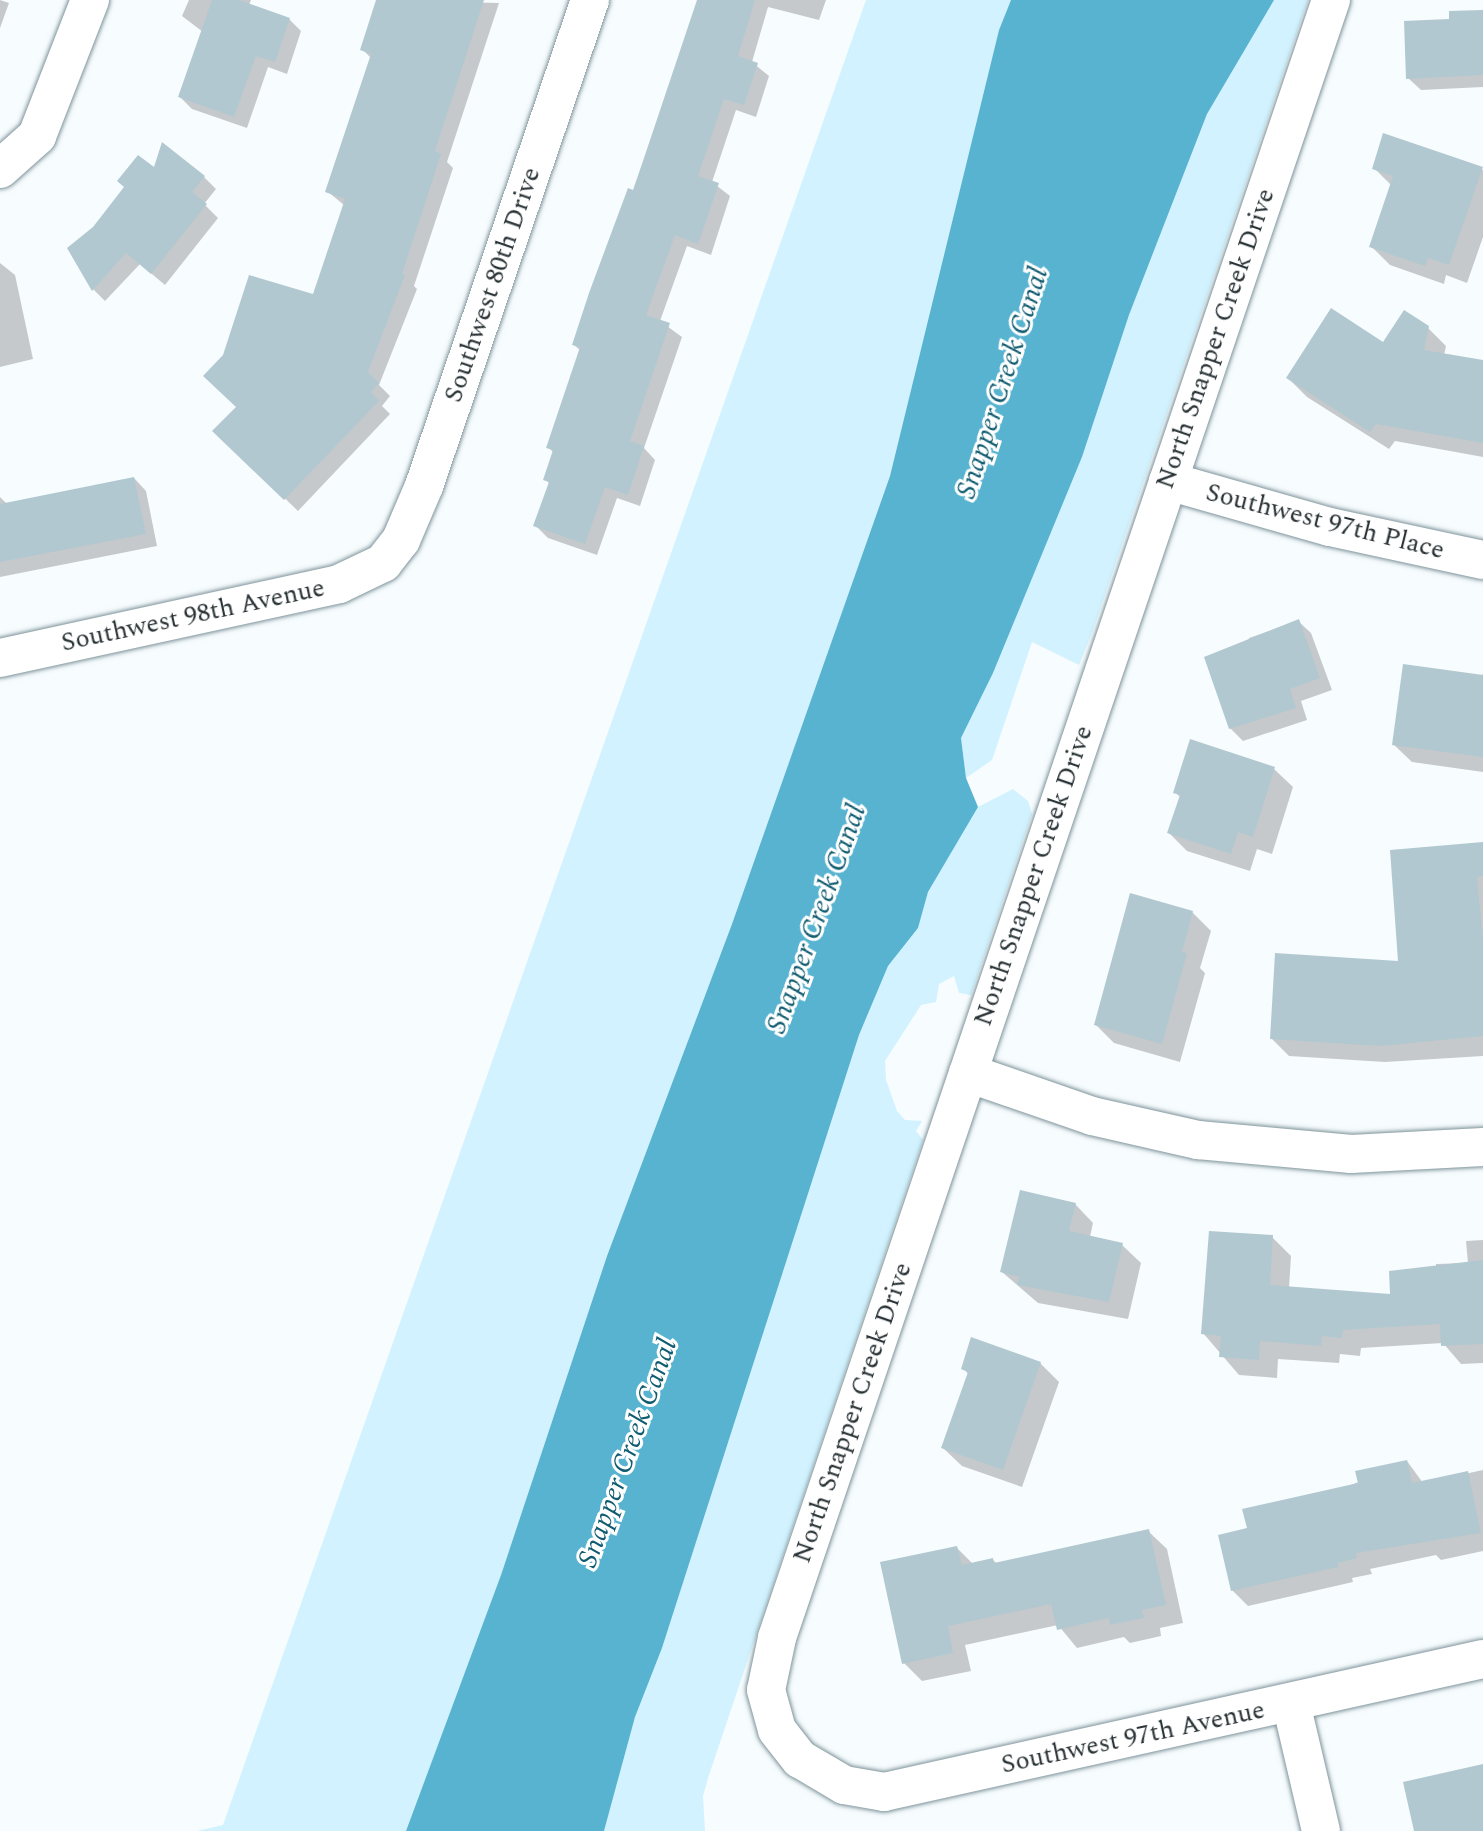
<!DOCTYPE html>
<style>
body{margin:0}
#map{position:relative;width:1483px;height:1831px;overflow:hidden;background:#f7fcfe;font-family:Spectral,serif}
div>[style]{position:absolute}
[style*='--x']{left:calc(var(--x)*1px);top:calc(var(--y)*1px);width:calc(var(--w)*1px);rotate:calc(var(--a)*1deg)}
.green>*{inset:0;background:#d1f2fe}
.water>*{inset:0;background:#57b3d0}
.shadow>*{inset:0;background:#0003}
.building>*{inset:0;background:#b1c8d0}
.roads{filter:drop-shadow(0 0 2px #7e949b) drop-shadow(0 0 2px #7e949b)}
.minor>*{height:38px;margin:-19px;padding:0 19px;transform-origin:19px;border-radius:19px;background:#fff}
span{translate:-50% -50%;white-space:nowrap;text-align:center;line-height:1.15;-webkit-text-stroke:6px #fff;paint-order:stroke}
.street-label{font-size:26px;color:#283134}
.water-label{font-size:28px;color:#105c70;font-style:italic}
</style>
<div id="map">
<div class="green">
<i style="clip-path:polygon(866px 0,1011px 0,999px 30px,890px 476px,732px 924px,607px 1256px,501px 1575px,406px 1831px,197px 1831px,223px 1825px)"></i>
<i style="clip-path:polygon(1274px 0,1308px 0,1092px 633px,1079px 665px,1032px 642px,992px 760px,966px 778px,961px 738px,993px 673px,1082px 457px,1129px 315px,1207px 114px)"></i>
<i style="clip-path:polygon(1013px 789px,1028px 801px,1032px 814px,971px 995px,959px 993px,954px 976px,939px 984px,936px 1002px,921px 1005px,885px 1061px,886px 1080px,897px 1111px,905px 1120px,922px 1121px,916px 1131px,923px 1140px,709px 1775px,703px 1796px,705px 1831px,604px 1831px,635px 1717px,662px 1648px,859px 1035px,888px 966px,918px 928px,928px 892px,978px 807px)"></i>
</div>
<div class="water">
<i style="clip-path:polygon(1011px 0,1274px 0,1207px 114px,1129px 315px,1082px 457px,993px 673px,961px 738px,966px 778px,978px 807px,928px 892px,918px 928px,888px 966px,859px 1035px,662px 1648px,635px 1717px,604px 1831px,406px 1831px,501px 1575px,607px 1256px,732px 924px,890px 476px,999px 30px)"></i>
</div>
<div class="shadow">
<i style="clip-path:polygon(0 0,9px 3px,0 28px)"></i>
<i style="clip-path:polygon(189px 0,251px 0,249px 5px,289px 19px,301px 31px,287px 74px,268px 67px,247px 128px,192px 109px,180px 97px,203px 32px,182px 16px)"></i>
<i style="clip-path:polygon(378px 0,499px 3px,447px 162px,453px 168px,414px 286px,417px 289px,379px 385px,390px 396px,382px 406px,390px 414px,298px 511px,215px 431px,238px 408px,314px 296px,344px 205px,327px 191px,371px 58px,362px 49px)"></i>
<i style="clip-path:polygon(699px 0,826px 0,819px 20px,768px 7px,752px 62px,769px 76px,756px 117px,736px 110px,712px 182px,730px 196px,711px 255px,687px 246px,660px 321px,682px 337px,644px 448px,655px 460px,640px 506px,617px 498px,597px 555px,548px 538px,535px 525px,550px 484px,545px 479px,554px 453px,548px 447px,581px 351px,574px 345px,634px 192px)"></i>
<i style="clip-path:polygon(1483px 11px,1483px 87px,1421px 90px,1408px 78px,1451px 21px)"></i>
<i style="clip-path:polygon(1374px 168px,1483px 170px,1483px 237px,1467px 283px,1446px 275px,1444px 284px,1390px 265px,1371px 246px,1391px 185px)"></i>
<i style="clip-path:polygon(155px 170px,204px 177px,216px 189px,204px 204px,218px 218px,165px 285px,140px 264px,105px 301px,93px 289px,94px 228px)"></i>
<i style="clip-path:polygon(0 263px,15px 275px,33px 359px,0 367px)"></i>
<i style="clip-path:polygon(1427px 327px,1446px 346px,1444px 355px,1483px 362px,1483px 457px,1395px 441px,1389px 449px,1307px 397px,1288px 378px)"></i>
<i style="clip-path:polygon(134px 478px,146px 491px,157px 546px,0 577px,0 497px,8px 505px)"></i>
<i style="clip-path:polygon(1298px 621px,1311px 633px,1332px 690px,1301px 701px,1307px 720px,1243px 741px,1230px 728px,1249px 638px)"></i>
<i style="clip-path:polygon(1483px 674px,1483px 772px,1412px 762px,1393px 744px)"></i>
<i style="clip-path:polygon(1274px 769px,1293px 787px,1272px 854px,1257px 849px,1250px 871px,1187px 851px,1169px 833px,1181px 798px,1175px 792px)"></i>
<i style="clip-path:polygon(1483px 844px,1483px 1056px,1385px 1062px,1289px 1056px,1272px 1039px,1400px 963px)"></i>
<i style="clip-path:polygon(1192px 912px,1211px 931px,1200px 968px,1205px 973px,1180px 1062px,1114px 1043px,1096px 1025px)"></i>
<i style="clip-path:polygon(1075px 1204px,1093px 1223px,1090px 1237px,1122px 1245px,1141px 1263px,1128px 1319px,1038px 1303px,1002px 1272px)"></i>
<i style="clip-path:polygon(1272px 1237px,1291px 1256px,1289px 1288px,1392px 1296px,1436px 1271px,1436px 1264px,1468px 1263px,1466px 1241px,1483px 1240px,1483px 1363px,1461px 1364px,1443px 1343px,1361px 1348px,1360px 1356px,1340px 1354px,1339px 1363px,1278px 1359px,1277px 1378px,1239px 1375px,1203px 1333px)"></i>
<i style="clip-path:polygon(1040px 1363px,1059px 1382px,1022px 1487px,962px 1466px,943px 1448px,969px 1375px,963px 1368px)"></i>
<i style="clip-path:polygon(1407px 1461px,1423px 1483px,1483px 1470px,1483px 1551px,1441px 1560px,1436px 1555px,1370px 1569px,1372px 1574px,1352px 1578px,1353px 1582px,1248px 1606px,1232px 1590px,1249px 1529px)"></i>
<i style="clip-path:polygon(1148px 1531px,1167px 1549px,1183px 1623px,1160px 1628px,1161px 1636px,1130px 1643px,1124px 1637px,1077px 1648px,1058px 1625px,965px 1645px,971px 1671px,922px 1681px,904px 1663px,957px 1548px,973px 1564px,993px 1560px,997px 1564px)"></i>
</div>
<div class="building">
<i style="clip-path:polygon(212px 0,239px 0,290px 18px,275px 62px,256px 56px,234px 117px,178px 97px)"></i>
<i style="clip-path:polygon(376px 0,484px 0,435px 151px,441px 154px,402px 274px,405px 275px,368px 372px,379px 383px,371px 392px,379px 401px,284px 500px,212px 431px,236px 407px,203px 376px,223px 355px,249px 275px,313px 294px,345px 199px,325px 192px,371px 54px,360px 50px)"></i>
<i style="clip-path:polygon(697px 0,755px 0,738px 56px,758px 63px,744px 105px,724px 99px,698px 176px,719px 183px,698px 244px,675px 235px,646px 315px,670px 323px,630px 441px,644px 446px,628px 495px,605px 487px,585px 544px,533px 526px,549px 482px,543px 480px,553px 450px,546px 448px,580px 347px,572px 345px,589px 293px,628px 188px,633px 190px,644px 158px)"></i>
<i style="clip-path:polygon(1483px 10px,1483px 75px,1406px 79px,1404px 21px,1449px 19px,1449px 11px)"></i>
<i style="clip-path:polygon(1383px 133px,1483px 167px,1449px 265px,1428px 258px,1425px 266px,1369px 247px,1393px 176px,1372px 169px)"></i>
<i style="clip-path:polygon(162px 142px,205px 176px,192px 192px,207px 204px,151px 274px,126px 253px,92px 291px,67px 248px,93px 227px,124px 187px,117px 181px,138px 155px,154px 167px)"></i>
<i style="clip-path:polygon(1331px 308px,1383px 342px,1404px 310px,1429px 326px,1424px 350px,1483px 360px,1483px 443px,1376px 424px,1370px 432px,1286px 378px)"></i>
<i style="clip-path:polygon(134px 477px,146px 534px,0 562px,0 504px)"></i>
<i style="clip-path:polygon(1299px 619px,1320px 678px,1290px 689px,1296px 708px,1229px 729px,1204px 657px)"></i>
<i style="clip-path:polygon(1403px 664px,1483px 675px,1483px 757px,1392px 745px)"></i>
<i style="clip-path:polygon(1190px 739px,1275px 767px,1253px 837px,1238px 832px,1231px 854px,1167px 833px,1180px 795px,1173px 793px)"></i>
<i style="clip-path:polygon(1483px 842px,1483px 876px,1477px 877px,1483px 941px,1483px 1036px,1381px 1046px,1270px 1039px,1275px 953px,1398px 961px,1390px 850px)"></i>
<i style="clip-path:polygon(1130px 893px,1193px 911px,1182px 952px,1187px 953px,1162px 1044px,1094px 1025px)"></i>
<i style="clip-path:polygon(1020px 1190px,1076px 1203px,1069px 1231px,1123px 1243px,1109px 1302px,1017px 1285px,1019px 1277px,1000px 1272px)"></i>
<i style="clip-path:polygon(1209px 1231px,1273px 1235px,1270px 1285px,1390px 1294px,1389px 1271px,1483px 1260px,1483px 1344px,1441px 1346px,1440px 1324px,1343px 1330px,1342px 1338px,1322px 1336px,1321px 1346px,1260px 1341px,1259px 1360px,1219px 1357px,1221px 1336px,1201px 1334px)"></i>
<i style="clip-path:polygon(971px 1337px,1041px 1362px,1003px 1470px,941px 1448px,968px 1372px,961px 1369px)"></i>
<i style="clip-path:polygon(1407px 1460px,1412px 1483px,1468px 1471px,1481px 1533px,1356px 1553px,1357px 1558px,1338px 1563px,1338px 1567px,1231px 1591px,1218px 1535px,1247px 1528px,1242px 1509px,1358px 1483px,1355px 1471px)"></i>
<i style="clip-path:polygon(1149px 1529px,1166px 1605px,1142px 1610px,1144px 1618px,1110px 1625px,1109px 1618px,1057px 1630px,1051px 1604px,948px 1626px,953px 1653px,902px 1664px,880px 1562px,957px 1546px,962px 1565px,993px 1558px,994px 1563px)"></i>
<i style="clip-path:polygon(1483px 1764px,1483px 1831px,1414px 1831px,1403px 1782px)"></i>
</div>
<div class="roads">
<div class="minor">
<i style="--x:1331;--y:0;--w:1729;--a:108.69"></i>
<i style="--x:777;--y:1638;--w:53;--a:101.9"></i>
<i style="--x:766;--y:1690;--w:41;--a:74.6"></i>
<i style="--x:777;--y:1730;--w:37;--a:52"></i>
<i style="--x:800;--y:1759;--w:51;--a:30.6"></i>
<i style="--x:844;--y:1785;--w:41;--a:9.9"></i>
<i style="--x:884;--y:1792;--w:614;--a:-12.52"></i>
<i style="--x:0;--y:169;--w:50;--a:-41.7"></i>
<i style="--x:37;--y:136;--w:146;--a:-68.7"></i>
<i style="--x:1168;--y:481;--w:168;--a:15.9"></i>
<i style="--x:1330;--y:527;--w:157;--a:12.2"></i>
<i style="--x:0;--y:658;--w:347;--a:-12.3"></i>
<i style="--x:339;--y:584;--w:49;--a:-25.5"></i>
<i style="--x:383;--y:563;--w:29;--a:-52"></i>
<i style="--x:401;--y:540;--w:59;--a:-66.9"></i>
<i style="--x:424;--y:486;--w:514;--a:-71.14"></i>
<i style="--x:968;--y:1073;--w:131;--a:19.1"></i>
<i style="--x:1092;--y:1116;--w:109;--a:12.8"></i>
<i style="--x:1198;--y:1140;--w:154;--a:5.2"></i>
<i style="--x:1351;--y:1154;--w:132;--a:-3"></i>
<i style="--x:1291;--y:1703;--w:131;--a:76.8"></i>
</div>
</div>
<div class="street-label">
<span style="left:493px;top:285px;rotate:-71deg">Southwest 80th Drive</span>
<span style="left:1216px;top:339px;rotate:-71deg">North Snapper Creek Drive</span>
<span style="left:1325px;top:522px;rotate:14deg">Southwest 97th Place</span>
<span style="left:193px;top:616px;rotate:-12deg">Southwest 98th Avenue</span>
<span style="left:1034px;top:876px;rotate:-71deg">North Snapper Creek Drive</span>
<span style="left:853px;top:1413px;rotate:-71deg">North Snapper Creek Drive</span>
<span style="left:1133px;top:1738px;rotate:-12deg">Southwest 97th Avenue</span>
</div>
<div class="water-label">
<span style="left:1003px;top:383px;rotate:-72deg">Snapper Creek Canal</span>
<span style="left:817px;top:919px;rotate:-70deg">Snapper Creek Canal</span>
<span style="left:628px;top:1453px;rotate:-70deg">Snapper Creek Canal</span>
</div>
</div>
